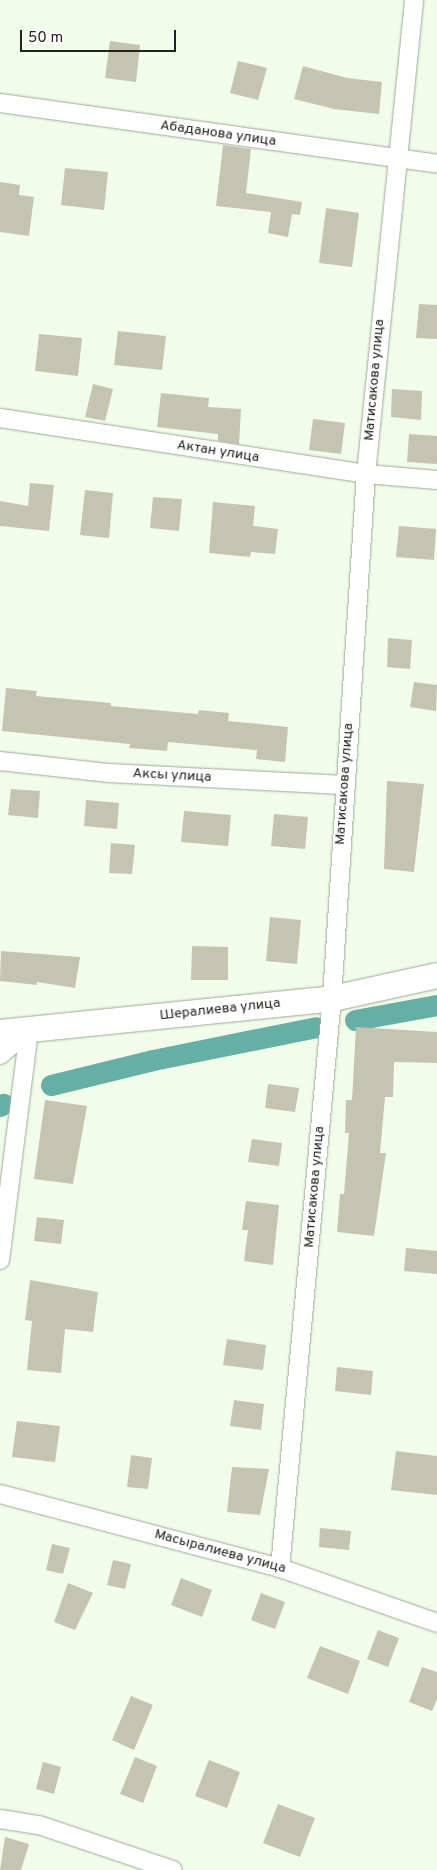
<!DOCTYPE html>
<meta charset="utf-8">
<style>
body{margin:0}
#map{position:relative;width:437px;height:1870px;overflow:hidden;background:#f2fcea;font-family:Overpass,sans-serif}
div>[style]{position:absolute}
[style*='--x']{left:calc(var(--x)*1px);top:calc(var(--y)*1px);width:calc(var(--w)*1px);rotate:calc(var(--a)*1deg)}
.canal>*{height:21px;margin:-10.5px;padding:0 10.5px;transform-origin:10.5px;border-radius:10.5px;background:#65afa5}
.building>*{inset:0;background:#c5c4b1}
.roads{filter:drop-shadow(0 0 1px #9fa897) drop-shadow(0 0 1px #9fa897)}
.street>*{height:18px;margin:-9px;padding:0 9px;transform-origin:9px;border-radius:9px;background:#fff}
.secondary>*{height:25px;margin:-12.5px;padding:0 12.5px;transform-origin:12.5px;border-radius:12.5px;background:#fff}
span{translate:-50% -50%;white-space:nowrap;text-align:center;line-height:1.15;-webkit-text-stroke:4px #fff;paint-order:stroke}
.street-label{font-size:14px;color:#20241d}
.scale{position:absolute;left:20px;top:30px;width:156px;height:22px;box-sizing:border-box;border:2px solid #20241d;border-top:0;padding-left:6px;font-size:15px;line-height:18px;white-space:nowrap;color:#20241d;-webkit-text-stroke:4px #fff;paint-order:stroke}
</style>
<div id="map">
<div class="canal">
<i style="--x:355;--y:1020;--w:83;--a:-10.4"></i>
<i style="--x:51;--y:1085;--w:105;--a:-13.8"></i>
<i style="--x:153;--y:1060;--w:166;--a:-11.4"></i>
<i style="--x:0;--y:1106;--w:4;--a:-34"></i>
</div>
<div class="building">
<i style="clip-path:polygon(110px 41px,140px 45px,136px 82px,105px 78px)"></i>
<i style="clip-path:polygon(238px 61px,267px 68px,258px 100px,230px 93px)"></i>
<i style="clip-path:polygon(303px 66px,347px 78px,382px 82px,379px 114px,334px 109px,294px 99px)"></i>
<i style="clip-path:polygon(223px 145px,251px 149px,246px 193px,302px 202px,300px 215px,292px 214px,288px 237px,268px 233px,271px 212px,216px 206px)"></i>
<i style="clip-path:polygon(65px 168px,108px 172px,104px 210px,61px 205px)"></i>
<i style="clip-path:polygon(0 182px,20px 185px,19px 195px,34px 197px,29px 236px,0 232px)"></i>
<i style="clip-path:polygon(326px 208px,359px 213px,352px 267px,319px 263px)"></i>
<i style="clip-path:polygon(419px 304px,437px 305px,437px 339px,416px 338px)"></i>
<i style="clip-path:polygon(118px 331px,166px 336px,162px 370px,114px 365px)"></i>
<i style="clip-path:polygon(39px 334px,82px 338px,78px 376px,35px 371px)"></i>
<i style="clip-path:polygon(93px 384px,113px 389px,105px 421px,85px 417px)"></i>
<i style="clip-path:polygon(392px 389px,422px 391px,421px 420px,391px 417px)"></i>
<i style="clip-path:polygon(161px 393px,209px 398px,208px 407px,241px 409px,239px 444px,218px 441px,218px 434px,157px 427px)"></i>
<i style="clip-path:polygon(313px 419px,345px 423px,341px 454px,309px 450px)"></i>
<i style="clip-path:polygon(409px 434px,437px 436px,437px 464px,407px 462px)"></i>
<i style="clip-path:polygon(30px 483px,54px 485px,49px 531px,0 526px,0 501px,28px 506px)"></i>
<i style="clip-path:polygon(85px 490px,113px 493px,109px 538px,80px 535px)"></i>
<i style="clip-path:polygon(153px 497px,182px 499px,179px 531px,150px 528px)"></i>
<i style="clip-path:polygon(213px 502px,255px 506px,253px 526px,278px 529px,275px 554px,251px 552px,250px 557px,209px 553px)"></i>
<i style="clip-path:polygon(399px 526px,436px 529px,434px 560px,396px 557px)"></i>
<i style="clip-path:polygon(388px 638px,412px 640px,410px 669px,387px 667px)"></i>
<i style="clip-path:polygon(414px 682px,437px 685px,436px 711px,410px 707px)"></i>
<i style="clip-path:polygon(6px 688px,37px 691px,36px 696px,111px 703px,111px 706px,198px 714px,199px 710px,229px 713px,228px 721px,288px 727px,285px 762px,256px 759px,257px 750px,168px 742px,167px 751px,129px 748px,130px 744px,2px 731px)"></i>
<i style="clip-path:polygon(387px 781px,424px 784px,414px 872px,384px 869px)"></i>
<i style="clip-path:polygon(11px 789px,40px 791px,38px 818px,8px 815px)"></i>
<i style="clip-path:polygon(86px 800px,119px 803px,117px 829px,84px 826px)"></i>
<i style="clip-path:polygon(184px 811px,231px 815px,228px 846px,181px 842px)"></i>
<i style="clip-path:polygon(274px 814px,308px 817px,305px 849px,271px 846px)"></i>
<i style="clip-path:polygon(111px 843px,135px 845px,132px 874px,109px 873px)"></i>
<i style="clip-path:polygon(270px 917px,301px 920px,297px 964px,266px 961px)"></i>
<i style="clip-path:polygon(192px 946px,228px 947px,228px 980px,191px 980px)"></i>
<i style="clip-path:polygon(1px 951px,80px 957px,75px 988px,37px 982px,37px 985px,0 981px)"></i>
<i style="clip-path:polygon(356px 1027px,437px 1032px,437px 1063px,394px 1062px,393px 1097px,385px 1097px,380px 1153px,386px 1153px,374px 1236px,337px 1232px,340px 1194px,344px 1194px,349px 1133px,345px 1133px,346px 1100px,352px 1100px)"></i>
<i style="clip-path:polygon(268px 1084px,299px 1088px,295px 1112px,265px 1108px)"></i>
<i style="clip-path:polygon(45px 1100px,87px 1106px,73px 1184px,34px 1179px)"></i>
<i style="clip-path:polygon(252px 1139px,282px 1143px,279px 1166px,248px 1162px)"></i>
<i style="clip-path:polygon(246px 1201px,279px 1205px,273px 1265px,244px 1261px,248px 1230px,242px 1230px)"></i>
<i style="clip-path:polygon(37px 1217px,64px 1220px,61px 1244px,34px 1241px)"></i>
<i style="clip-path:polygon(406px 1248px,437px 1251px,437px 1274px,404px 1271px)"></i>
<i style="clip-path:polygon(30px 1280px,98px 1292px,93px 1332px,65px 1329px,61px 1373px,27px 1370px,32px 1321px,25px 1320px)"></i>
<i style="clip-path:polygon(227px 1339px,266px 1345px,263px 1370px,223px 1365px)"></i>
<i style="clip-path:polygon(337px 1367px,373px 1371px,371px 1395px,335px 1391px)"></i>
<i style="clip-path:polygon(234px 1400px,264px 1404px,261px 1430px,230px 1426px)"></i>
<i style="clip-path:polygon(17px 1421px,60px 1426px,55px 1462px,12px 1457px)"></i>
<i style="clip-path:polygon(396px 1451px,437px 1456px,437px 1495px,391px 1490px)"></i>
<i style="clip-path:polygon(131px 1455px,152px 1458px,148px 1489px,127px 1487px)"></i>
<i style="clip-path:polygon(232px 1467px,269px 1469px,260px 1515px,227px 1512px)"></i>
<i style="clip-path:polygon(320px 1528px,351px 1531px,349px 1550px,319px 1547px)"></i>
<i style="clip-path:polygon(52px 1544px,70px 1548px,63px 1574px,46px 1570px)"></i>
<i style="clip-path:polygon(113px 1560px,131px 1564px,125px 1589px,107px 1585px)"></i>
<i style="clip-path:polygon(181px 1578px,212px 1590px,202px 1617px,171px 1605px)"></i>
<i style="clip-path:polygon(68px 1583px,93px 1593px,75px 1630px,54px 1622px)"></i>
<i style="clip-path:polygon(261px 1593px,285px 1602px,275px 1629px,251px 1620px)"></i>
<i style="clip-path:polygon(378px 1630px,399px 1638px,388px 1667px,367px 1659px)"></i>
<i style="clip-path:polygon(320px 1646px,360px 1661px,348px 1694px,307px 1678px)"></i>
<i style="clip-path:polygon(422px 1667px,437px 1672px,437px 1699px,432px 1711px,409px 1702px)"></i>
<i style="clip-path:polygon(131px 1696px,153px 1705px,134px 1750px,112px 1740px)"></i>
<i style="clip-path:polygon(135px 1757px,157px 1766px,143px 1803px,120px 1794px)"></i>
<i style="clip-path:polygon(209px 1760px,240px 1772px,227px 1808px,195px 1796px)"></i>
<i style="clip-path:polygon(43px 1762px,61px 1767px,54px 1794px,36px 1789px)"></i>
<i style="clip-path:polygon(278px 1804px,315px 1818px,300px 1857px,263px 1843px)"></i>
<i style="clip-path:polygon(5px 1837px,29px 1844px,21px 1870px,0 1870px)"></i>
</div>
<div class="roads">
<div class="street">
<i style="--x:0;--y:103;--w:441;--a:7.9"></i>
<i style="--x:0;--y:418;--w:370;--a:8.7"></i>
<i style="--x:366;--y:474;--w:71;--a:4.8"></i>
<i style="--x:0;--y:761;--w:110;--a:6.3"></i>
<i style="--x:109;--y:773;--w:235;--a:2.9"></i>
<i style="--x:0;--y:1055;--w:38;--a:-40"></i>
<i style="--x:0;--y:1260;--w:231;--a:-82.8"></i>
<i style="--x:0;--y:1494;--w:290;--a:14.8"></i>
<i style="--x:280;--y:1568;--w:166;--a:19.3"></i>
<i style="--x:280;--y:1568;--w:572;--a:-84.79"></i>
<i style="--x:332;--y:998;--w:525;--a:-86.29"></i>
<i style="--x:366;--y:474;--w:476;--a:-84.2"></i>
<i style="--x:0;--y:1819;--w:39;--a:9"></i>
<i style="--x:39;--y:1825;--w:141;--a:18.6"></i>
</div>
<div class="secondary">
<i style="--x:0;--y:1032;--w:334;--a:-5.8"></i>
<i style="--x:332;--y:998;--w:107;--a:-12.4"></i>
</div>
</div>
<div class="street-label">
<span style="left:218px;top:134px;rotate:8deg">Абаданова улица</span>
<span style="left:375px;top:380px;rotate:-85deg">Матисакова улица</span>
<span style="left:218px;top:452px;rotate:9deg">Актан улица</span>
<span style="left:172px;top:776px;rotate:3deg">Аксы улица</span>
<span style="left:345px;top:784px;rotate:-86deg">Матисакова улица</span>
<span style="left:220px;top:1010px;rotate:-6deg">Шералиева улица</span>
<span style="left:315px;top:1187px;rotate:-85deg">Матисакова улица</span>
<span style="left:220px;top:1552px;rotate:15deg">Масыралиева улица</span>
</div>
<div class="scale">50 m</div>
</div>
